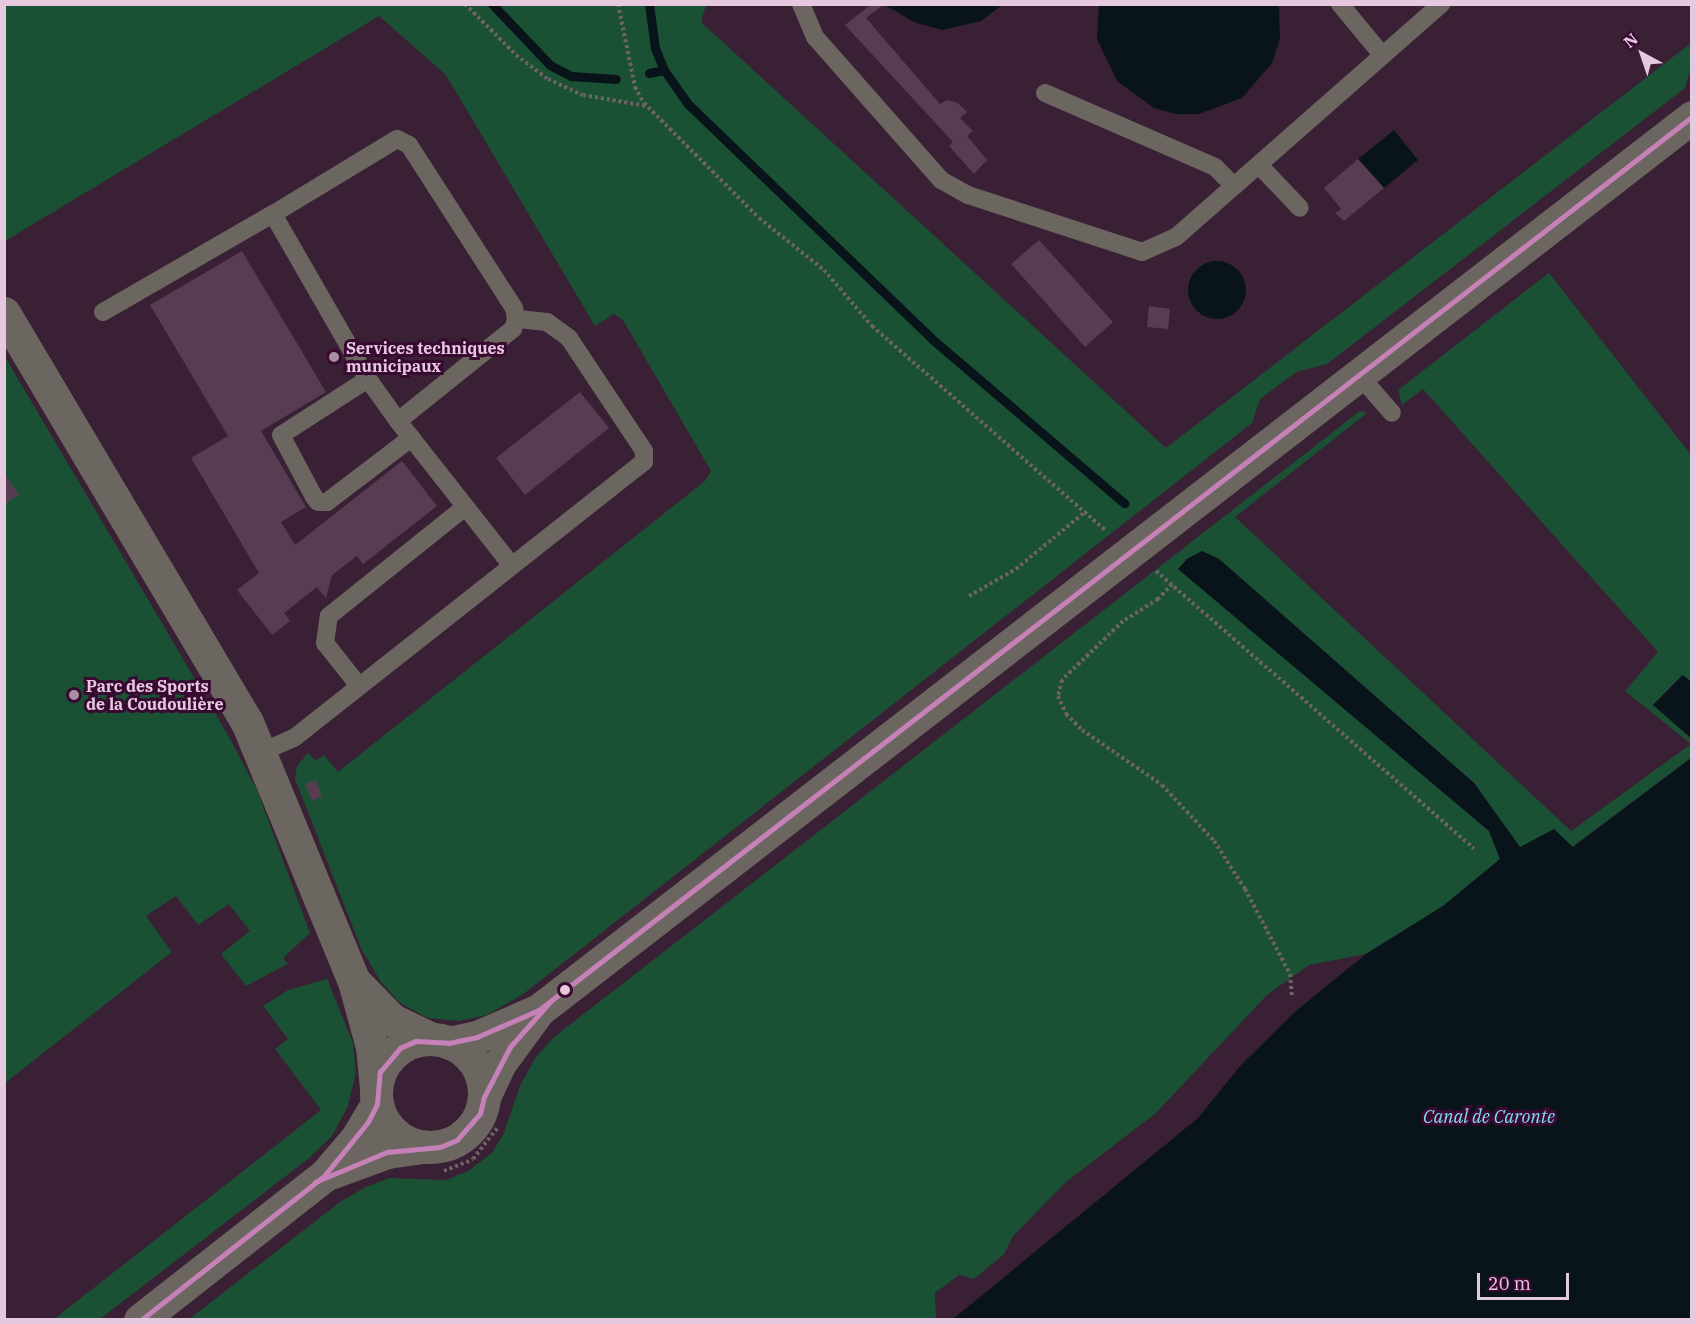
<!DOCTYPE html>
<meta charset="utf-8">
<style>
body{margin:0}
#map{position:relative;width:1696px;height:1324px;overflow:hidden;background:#3a2035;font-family:"IBM Plex Serif",serif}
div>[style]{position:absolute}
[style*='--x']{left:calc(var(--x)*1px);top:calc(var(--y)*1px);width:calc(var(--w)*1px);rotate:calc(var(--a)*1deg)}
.green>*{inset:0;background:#1a5034}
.water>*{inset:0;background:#08141a}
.round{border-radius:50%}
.stream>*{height:9px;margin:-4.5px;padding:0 4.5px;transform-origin:4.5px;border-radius:4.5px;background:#08141a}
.building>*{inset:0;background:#563d51}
.path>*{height:4px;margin-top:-2px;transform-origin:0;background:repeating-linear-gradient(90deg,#6f6267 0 3px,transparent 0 6px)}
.lane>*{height:18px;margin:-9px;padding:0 9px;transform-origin:9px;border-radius:9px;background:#6c6661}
.street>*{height:33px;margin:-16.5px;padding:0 16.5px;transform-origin:16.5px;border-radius:16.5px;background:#6c6661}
.street>.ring{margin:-16.5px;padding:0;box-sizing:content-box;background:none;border:33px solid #6c6661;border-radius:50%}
.bus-1>*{height:4.5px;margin:-2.25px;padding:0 2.25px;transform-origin:2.25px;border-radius:2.25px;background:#c681b8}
.dots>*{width:16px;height:16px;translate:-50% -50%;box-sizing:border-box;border:3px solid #390a31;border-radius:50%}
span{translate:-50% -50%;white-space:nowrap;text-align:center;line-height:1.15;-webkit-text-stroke:6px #390a31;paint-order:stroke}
.poi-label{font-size:16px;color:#e7c9df;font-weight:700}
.left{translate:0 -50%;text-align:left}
.water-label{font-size:18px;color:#81ddf3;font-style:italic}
.frame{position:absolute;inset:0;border:6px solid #e7c9df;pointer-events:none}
.north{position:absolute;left:1612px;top:24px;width:60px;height:60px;-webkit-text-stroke:4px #390a31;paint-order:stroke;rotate:320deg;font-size:16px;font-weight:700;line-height:24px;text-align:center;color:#e7c9df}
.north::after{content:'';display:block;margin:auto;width:21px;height:27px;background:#e7c9df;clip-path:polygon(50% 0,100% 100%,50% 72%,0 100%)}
.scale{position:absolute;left:1477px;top:1273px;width:92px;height:27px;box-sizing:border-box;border:3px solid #e7c9df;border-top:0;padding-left:8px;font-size:18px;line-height:21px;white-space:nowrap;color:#e7c9df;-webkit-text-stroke:4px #390a31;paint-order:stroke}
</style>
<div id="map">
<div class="green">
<i style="clip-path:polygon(5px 5px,706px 5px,701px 22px,1166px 448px,1691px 43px,1691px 66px,1685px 88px,1327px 364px,1296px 372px,1260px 399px,1252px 423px,522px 995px,487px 1015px,459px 1021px,428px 1018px,400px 1003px,381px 982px,361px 948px,295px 779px,297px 766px,308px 753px,316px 761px,324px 755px,338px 772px,705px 481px,711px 471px,623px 320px,614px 314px,595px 326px,446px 75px,379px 16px,5px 241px)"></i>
<i style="clip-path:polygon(1549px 273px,1691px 455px,1691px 682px,1682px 675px,1653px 705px,1691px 738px,1691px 758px,1572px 847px,1553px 830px,1520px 848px,1474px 783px,1219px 559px,1202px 551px,1187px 559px,1179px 569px,1489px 831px,1500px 859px,1443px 906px,1366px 954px,1309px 965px,1267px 995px,1156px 1113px,1066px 1182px,1013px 1236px,1004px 1254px,974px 1279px,959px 1275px,935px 1293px,936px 1319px,188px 1320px,340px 1202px,364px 1188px,389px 1178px,446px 1180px,468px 1171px,492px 1153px,504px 1133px,520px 1086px,535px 1058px,554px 1037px,1360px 411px,1367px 413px,1235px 517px,1571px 831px,1691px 744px,1625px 691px,1658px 652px,1423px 389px,1402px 405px,1398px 390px)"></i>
<i style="clip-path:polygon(4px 355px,229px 737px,257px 790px,310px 933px,283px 958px,288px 964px,246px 986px,221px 954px,250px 931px,229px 904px,198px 925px,176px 896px,146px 916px,172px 952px,5px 1083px)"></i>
<i style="clip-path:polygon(327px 979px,353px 1043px,356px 1072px,348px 1106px,332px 1136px,308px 1159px,100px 1319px,54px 1319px,321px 1110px,275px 1049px,288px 1039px,263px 1006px,288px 990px)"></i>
</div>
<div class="water">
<i style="clip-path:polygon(1099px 4px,1279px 5px,1280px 39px,1272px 63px,1242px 98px,1199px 114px,1176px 114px,1154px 108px,1117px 81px,1097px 39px)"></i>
<i style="clip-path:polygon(885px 5px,1002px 5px,981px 21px,942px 30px,914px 22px)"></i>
<i style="clip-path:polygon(1394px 130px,1418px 160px,1384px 188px,1358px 159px)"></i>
<i class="round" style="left:1188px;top:261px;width:58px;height:58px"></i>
<i style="clip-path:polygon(1202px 551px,1219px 559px,1474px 783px,1520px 847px,1554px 829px,1573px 847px,1691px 758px,1691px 1319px,953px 1319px,1198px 1118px,1241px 1065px,1297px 1010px,1366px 954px,1443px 906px,1500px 859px,1489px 831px,1178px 569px,1187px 559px)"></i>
<i style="clip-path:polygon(1683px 675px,1691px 682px,1691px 738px,1653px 705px)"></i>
</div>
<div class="stream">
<i style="--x:492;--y:4;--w:84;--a:46.4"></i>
<i style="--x:550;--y:65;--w:24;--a:28"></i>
<i style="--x:571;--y:76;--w:45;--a:3.8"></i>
<i style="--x:649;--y:4;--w:44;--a:82.2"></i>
<i style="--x:655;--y:48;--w:24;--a:68"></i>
<i style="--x:664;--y:70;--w:42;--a:54.8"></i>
<i style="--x:688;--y:104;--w:339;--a:43.9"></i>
<i style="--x:932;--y:339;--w:253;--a:40.5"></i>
<i style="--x:649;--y:73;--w:15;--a:-11"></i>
</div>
<div class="building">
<i style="clip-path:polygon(870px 5px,883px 5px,866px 18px,940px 104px,947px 100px,958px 103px,967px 112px,960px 118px,973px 131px,967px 136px,987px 160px,974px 174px,949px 146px,953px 142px,845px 25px)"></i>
<i style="clip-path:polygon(1358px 159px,1384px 188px,1344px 221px,1335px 213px,1341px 209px,1324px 188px)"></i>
<i style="clip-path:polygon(1039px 240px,1113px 322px,1085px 347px,1011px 264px)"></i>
<i style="clip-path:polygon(242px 251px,326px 392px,261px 431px,306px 507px,281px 522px,295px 545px,402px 461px,437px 506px,363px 564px,357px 556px,332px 575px,326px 598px,317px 587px,284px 613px,290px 621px,272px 635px,237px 590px,259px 573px,191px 458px,228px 436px,150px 305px)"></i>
<i style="clip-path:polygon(1149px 306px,1170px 309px,1168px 329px,1147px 327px)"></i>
<i style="clip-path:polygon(580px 392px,609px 428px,525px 495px,496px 458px)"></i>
<i style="clip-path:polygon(4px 474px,19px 494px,4px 505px)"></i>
<i style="clip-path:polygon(316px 780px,322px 797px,312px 801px,305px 784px)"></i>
</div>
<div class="path">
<i style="--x:465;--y:4;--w:72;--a:45"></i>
<i style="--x:516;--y:55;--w:40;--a:37"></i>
<i style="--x:548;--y:79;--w:38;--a:25"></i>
<i style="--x:583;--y:95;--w:65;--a:9.8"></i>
<i style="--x:618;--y:4;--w:85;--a:78.4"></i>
<i style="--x:635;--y:87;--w:18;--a:61"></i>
<i style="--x:644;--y:103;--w:163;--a:45"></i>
<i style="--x:759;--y:218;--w:83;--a:38.7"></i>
<i style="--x:824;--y:270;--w:74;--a:49.4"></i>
<i style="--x:872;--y:326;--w:311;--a:41.2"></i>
<i style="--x:1156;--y:571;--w:422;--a:41.1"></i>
<i style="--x:1172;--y:584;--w:21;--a:133"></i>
<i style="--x:1158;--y:599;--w:41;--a:147.8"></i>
<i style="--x:1123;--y:621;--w:85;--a:136"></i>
<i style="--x:1062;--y:680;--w:16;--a:104"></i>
<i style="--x:1058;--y:696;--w:20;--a:66"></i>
<i style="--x:1066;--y:714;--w:23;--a:45"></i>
<i style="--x:1082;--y:730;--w:97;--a:34.5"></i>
<i style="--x:1162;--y:785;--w:76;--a:47.1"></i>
<i style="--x:1214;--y:841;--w:57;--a:57.1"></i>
<i style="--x:1245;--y:889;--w:96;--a:62.1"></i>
<i style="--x:1290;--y:974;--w:22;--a:85"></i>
<i style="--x:969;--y:596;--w:54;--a:-29.9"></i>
<i style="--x:1016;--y:569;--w:89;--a:-39.6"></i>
<i style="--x:444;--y:1171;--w:31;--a:-22"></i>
<i style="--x:473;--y:1159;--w:41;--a:-52"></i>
</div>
<div class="lane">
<i style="--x:801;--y:4;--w:36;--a:67"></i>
<i style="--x:815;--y:37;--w:191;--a:48.6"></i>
<i style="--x:941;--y:180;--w:31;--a:29"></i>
<i style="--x:968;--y:195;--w:183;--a:18.1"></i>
<i style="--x:1142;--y:252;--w:37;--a:-24"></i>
<i style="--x:1176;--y:237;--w:353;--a:-41.3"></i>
<i style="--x:1340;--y:4;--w:67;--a:50.4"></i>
<i style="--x:1045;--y:93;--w:185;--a:23.5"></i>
<i style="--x:1215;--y:167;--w:27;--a:45"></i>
<i style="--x:1259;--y:165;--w:59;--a:46.4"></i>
<i style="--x:103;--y:312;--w:196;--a:-30"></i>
<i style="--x:1359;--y:375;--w:50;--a:49"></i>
<i style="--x:368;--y:379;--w:103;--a:147.2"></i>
<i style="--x:281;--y:435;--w:70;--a:62"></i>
<i style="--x:314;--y:497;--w:6;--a:51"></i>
<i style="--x:318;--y:502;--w:9;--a:0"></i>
<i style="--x:327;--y:502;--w:106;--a:-37.3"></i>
<i style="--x:398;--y:421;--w:147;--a:-38.7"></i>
<i style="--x:513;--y:329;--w:10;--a:-73"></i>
<i style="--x:516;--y:319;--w:11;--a:-100"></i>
<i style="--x:514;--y:308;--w:194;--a:-122.8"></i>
<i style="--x:409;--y:145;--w:13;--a:-153"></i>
<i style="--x:397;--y:139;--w:145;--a:148.8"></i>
<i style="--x:273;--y:214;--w:190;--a:60.1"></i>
<i style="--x:368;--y:379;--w:52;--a:54.5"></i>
<i style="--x:398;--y:421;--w:184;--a:51.8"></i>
<i style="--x:359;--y:686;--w:55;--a:-128.3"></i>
<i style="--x:325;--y:643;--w:27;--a:-82"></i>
<i style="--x:329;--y:616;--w:174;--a:-38.7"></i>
<i style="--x:262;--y:752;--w:35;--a:-24"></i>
<i style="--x:294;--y:738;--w:446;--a:-38.3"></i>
<i style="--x:644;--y:462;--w:11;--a:-90"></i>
<i style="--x:644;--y:451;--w:136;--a:-123.6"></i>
<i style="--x:569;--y:338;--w:27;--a:-144"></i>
<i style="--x:547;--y:322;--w:31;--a:-174"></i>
</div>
<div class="street">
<i style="--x:4;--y:313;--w:476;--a:59.3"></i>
<i style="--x:247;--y:722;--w:280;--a:67.6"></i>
<i class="ring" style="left:376px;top:1039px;width:75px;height:75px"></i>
<i style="--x:449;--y:1043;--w:29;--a:-12"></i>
<i style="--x:477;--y:1037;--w:68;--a:-23.5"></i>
<i style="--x:539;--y:1010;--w:1458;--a:-37.76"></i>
<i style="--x:376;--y:1088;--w:41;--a:-95.6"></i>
<i style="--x:372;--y:1047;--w:68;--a:-105.3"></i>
<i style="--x:354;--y:981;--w:54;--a:45.7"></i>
<i style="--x:392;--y:1020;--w:44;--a:25.4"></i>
<i style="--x:484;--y:1097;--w:38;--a:-65"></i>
<i style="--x:500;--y:1063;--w:61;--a:-53.7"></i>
<i style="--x:330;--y:1173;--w:61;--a:-20.2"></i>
<i style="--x:387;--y:1152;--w:36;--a:-8"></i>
<i style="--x:140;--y:1320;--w:235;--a:-38.1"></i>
<i style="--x:325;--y:1175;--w:48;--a:-49.3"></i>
<i style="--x:356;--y:1139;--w:41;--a:-59"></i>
</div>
<div class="bus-1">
<i style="--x:315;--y:1182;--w:78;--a:-22.6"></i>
<i style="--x:387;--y:1152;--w:53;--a:-5.4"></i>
<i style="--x:440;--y:1147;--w:18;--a:-22"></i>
<i style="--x:457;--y:1140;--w:35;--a:-49"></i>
<i style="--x:480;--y:1114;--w:17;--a:-77"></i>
<i style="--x:484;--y:1097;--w:56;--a:-62.5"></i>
<i style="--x:510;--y:1047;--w:59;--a:-48.4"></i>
<i style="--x:141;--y:1320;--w:234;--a:-38.2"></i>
<i style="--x:325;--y:1175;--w:68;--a:-50.9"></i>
<i style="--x:368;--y:1122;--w:20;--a:-63"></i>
<i style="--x:377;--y:1104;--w:32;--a:-85"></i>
<i style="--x:380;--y:1072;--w:31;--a:-50"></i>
<i style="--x:400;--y:1048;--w:17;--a:-24"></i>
<i style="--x:416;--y:1041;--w:33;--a:3"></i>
<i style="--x:449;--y:1043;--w:29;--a:-12"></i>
<i style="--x:477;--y:1037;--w:68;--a:-23.5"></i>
<i style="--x:539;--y:1010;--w:1458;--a:-37.76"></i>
</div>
<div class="dots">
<i style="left:334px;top:357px;background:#aa8ea4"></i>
<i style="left:74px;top:695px;background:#aa8ea4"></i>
<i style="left:565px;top:990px;background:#e7c9df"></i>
</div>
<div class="poi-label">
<span class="left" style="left:346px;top:357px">Services techniques<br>municipaux</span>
<span class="left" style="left:86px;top:695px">Parc des Sports<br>de la Coudoulière</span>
</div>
<div class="water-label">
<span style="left:1489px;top:1117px">Canal de Caronte</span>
</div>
<div class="frame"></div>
<div class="north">N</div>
<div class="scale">20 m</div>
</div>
